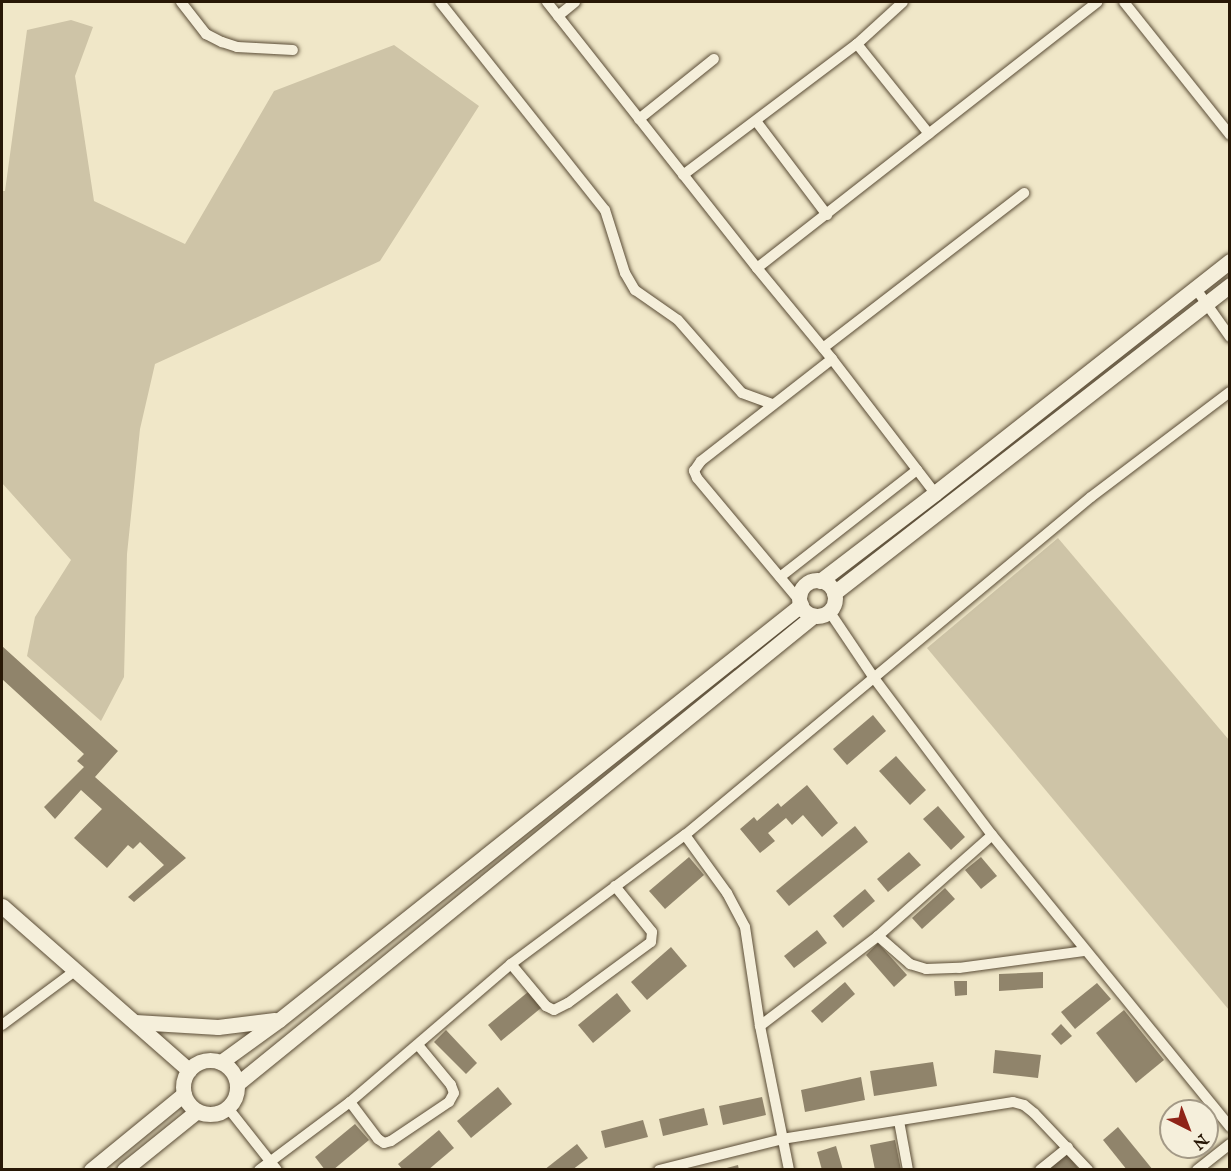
<!DOCTYPE html>
<style>
body{margin:0}
#map{position:relative;width:1231px;height:1171px;overflow:hidden;background:#f0e7c8;font-family:"IM FELL English",serif}
div>[style]{position:absolute}
[style*='--x']{left:calc(var(--x)*1px);top:calc(var(--y)*1px);width:calc(var(--w)*1px);rotate:calc(var(--a)*1deg)}
.green>*{inset:0;background:#cec4a7}
.building>*{inset:0;background:#90846b}
.roads{filter:drop-shadow(0 0 2px #5a4c36) drop-shadow(0 0 2px #5a4c36)}
.street>*{height:10px;margin:-5px;padding:0 5px;transform-origin:5px;border-radius:5px;background:#f5efdb}
.secondary>*{height:15px;margin:-7.5px;padding:0 7.5px;transform-origin:7.5px;border-radius:7.5px;background:#f5efdb}
.secondary>.ring{margin:-7.5px;padding:0;box-sizing:content-box;background:none;border:15px solid #f5efdb;border-radius:50%}
span{translate:-50% -50%;white-space:nowrap;text-align:center;line-height:1.15;-webkit-text-stroke:4.5px #f5efdb;paint-order:stroke}
.frame{position:absolute;inset:0;border:3px solid #281806;pointer-events:none}
.north{position:absolute;left:1159px;top:1099px;width:60px;height:60px;box-sizing:border-box;background:#f5efdb;border:2px solid #a39986;border-radius:50%;rotate:138deg;font-size:16px;font-weight:700;line-height:24px;text-align:center;color:#281806}
.north::after{content:'';display:block;margin:auto;width:21px;height:27px;background:#8f2418;clip-path:polygon(50% 0,100% 100%,50% 72%,0 100%)}
</style>
<div id="map">
<div class="green">
<i style="clip-path:polygon(71px 20px,93px 27px,75px 76px,94px 201px,185px 244px,274px 91px,394px 45px,479px 106px,380px 261px,155px 364px,140px 429px,127px 554px,124px 677px,101px 721px,27px 656px,35px 617px,71px 560px,2px 483px,2px 191px,5px 191px,27px 30px)"></i>
<i style="clip-path:polygon(1058px 538px,1229px 740px,1229px 1010px,927px 648px)"></i>
</div>
<div class="building">
<i style="clip-path:polygon(2px 646px,118px 751px,95px 777px,186px 858px,134px 902px,128px 897px,164px 865px,140px 842px,133px 849px,128px 845px,107px 868px,74px 838px,102px 809px,81px 790px,55px 819px,44px 807px,84px 767px,77px 761px,84px 754px,2px 679px)"></i>
<i style="clip-path:polygon(873px 715px,886px 731px,847px 765px,833px 749px)"></i>
<i style="clip-path:polygon(896px 756px,926px 790px,910px 805px,879px 771px)"></i>
<i style="clip-path:polygon(807px 785px,838px 823px,822px 837px,803px 815px,792px 825px,786px 818px,768px 833px,775px 841px,760px 853px,740px 829px,754px 817px,757px 821px,778px 803px,781px 807px)"></i>
<i style="clip-path:polygon(938px 806px,965px 837px,951px 850px,923px 819px)"></i>
<i style="clip-path:polygon(855px 826px,868px 842px,789px 906px,776px 891px)"></i>
<i style="clip-path:polygon(909px 852px,921px 865px,888px 892px,877px 879px)"></i>
<i style="clip-path:polygon(689px 857px,704px 875px,665px 909px,649px 891px)"></i>
<i style="clip-path:polygon(981px 857px,997px 876px,981px 889px,965px 870px)"></i>
<i style="clip-path:polygon(945px 888px,955px 899px,922px 929px,912px 918px)"></i>
<i style="clip-path:polygon(865px 889px,875px 901px,843px 928px,833px 916px)"></i>
<i style="clip-path:polygon(817px 930px,827px 943px,794px 968px,784px 956px)"></i>
<i style="clip-path:polygon(878px 943px,907px 975px,894px 987px,866px 955px)"></i>
<i style="clip-path:polygon(671px 947px,687px 966px,647px 1000px,631px 982px)"></i>
<i style="clip-path:polygon(1043px 972px,1043px 988px,999px 991px,999px 974px)"></i>
<i style="clip-path:polygon(954px 981px,967px 981px,967px 995px,955px 996px)"></i>
<i style="clip-path:polygon(845px 982px,855px 994px,822px 1023px,811px 1011px)"></i>
<i style="clip-path:polygon(1097px 983px,1111px 999px,1075px 1029px,1061px 1012px)"></i>
<i style="clip-path:polygon(528px 992px,541px 1008px,501px 1041px,488px 1025px)"></i>
<i style="clip-path:polygon(617px 993px,631px 1011px,593px 1043px,578px 1025px)"></i>
<i style="clip-path:polygon(1124px 1010px,1164px 1060px,1136px 1083px,1096px 1033px)"></i>
<i style="clip-path:polygon(1061px 1024px,1072px 1036px,1061px 1045px,1051px 1034px)"></i>
<i style="clip-path:polygon(446px 1030px,477px 1063px,466px 1074px,434px 1042px)"></i>
<i style="clip-path:polygon(995px 1050px,1041px 1055px,1038px 1078px,993px 1073px)"></i>
<i style="clip-path:polygon(933px 1062px,937px 1086px,874px 1096px,870px 1071px)"></i>
<i style="clip-path:polygon(861px 1077px,865px 1100px,805px 1112px,801px 1090px)"></i>
<i style="clip-path:polygon(498px 1087px,512px 1104px,471px 1138px,457px 1121px)"></i>
<i style="clip-path:polygon(762px 1097px,766px 1115px,723px 1125px,719px 1106px)"></i>
<i style="clip-path:polygon(704px 1108px,708px 1125px,663px 1136px,659px 1119px)"></i>
<i style="clip-path:polygon(643px 1120px,648px 1137px,605px 1148px,601px 1131px)"></i>
<i style="clip-path:polygon(355px 1124px,369px 1140px,333px 1170px,325px 1170px,315px 1157px)"></i>
<i style="clip-path:polygon(1118px 1127px,1153px 1170px,1127px 1170px,1103px 1140px)"></i>
<i style="clip-path:polygon(439px 1130px,454px 1148px,428px 1170px,403px 1170px,398px 1164px)"></i>
<i style="clip-path:polygon(895px 1140px,901px 1170px,875px 1170px,870px 1145px)"></i>
<i style="clip-path:polygon(577px 1144px,588px 1158px,572px 1170px,544px 1170px)"></i>
<i style="clip-path:polygon(836px 1146px,843px 1170px,822px 1170px,817px 1152px)"></i>
<i style="clip-path:polygon(1066px 1153px,1078px 1168px,1047px 1170px)"></i>
<i style="clip-path:polygon(738px 1165px,739px 1170px,723px 1170px,723px 1169px)"></i>
</div>
<div class="roads">
<div class="street">
<i style="--x:181;--y:2;--w:41;--a:52"></i>
<i style="--x:206;--y:34;--w:18;--a:27"></i>
<i style="--x:222;--y:42;--w:16;--a:18"></i>
<i style="--x:237;--y:47;--w:56;--a:3.1"></i>
<i style="--x:440;--y:2;--w:265;--a:51.6"></i>
<i style="--x:605;--y:210;--w:66;--a:72.4"></i>
<i style="--x:625;--y:273;--w:20;--a:60"></i>
<i style="--x:635;--y:290;--w:52;--a:34.9"></i>
<i style="--x:678;--y:320;--w:97;--a:48.8"></i>
<i style="--x:742;--y:393;--w:32;--a:20"></i>
<i style="--x:547;--y:2;--w:339;--a:51.7"></i>
<i style="--x:757;--y:268;--w:118;--a:50.5"></i>
<i style="--x:832;--y:359;--w:169;--a:52.5"></i>
<i style="--x:1124;--y:2;--w:170;--a:51.4"></i>
<i style="--x:558;--y:16;--w:22;--a:-39"></i>
<i style="--x:857;--y:44;--w:115;--a:51.3"></i>
<i style="--x:639;--y:119;--w:96;--a:-38.7"></i>
<i style="--x:756;--y:121;--w:118;--a:52.9"></i>
<i style="--x:683;--y:175;--w:218;--a:-37"></i>
<i style="--x:857;--y:44;--w:62;--a:-42.4"></i>
<i style="--x:757;--y:268;--w:432;--a:-38"></i>
<i style="--x:1196;--y:289;--w:59;--a:54.7"></i>
<i style="--x:823;--y:348;--w:254;--a:-37.6"></i>
<i style="--x:780;--y:577;--w:174;--a:-38"></i>
<i style="--x:799;--y:600;--w:159;--a:-129.9"></i>
<i style="--x:697;--y:478;--w:8;--a:-113"></i>
<i style="--x:694;--y:471;--w:12;--a:-55"></i>
<i style="--x:701;--y:461;--w:166;--a:-37.9"></i>
<i style="--x:829;--y:611;--w:81;--a:56.1"></i>
<i style="--x:874;--y:678;--w:196;--a:53.1"></i>
<i style="--x:992;--y:835;--w:377;--a:50.8"></i>
<i style="--x:685;--y:835;--w:72;--a:54.1"></i>
<i style="--x:727;--y:893;--w:38;--a:62"></i>
<i style="--x:745;--y:927;--w:100;--a:81.4"></i>
<i style="--x:760;--y:1026;--w:147;--a:78.6"></i>
<i style="--x:878;--y:936;--w:43;--a:41.2"></i>
<i style="--x:910;--y:964;--w:17;--a:17"></i>
<i style="--x:926;--y:969;--w:33;--a:-2"></i>
<i style="--x:959;--y:968;--w:126;--a:-7.7"></i>
<i style="--x:511;--y:964;--w:55;--a:50.2"></i>
<i style="--x:546;--y:1006;--w:9;--a:27"></i>
<i style="--x:554;--y:1010;--w:16;--a:-27"></i>
<i style="--x:568;--y:1003;--w:103;--a:-36.3"></i>
<i style="--x:651;--y:942;--w:10;--a:-84"></i>
<i style="--x:652;--y:932;--w:59;--a:-128.8"></i>
<i style="--x:2;--y:1025;--w:92;--a:-36.6"></i>
<i style="--x:760;--y:1026;--w:148;--a:-37.3"></i>
<i style="--x:878;--y:936;--w:152;--a:-41.5"></i>
<i style="--x:350;--y:1102;--w:46;--a:52.9"></i>
<i style="--x:378;--y:1139;--w:7;--a:34"></i>
<i style="--x:384;--y:1143;--w:7;--a:-16"></i>
<i style="--x:391;--y:1141;--w:70;--a:-33.9"></i>
<i style="--x:449;--y:1102;--w:10;--a:-61"></i>
<i style="--x:454;--y:1093;--w:9;--a:-111"></i>
<i style="--x:451;--y:1085;--w:52;--a:-129.5"></i>
<i style="--x:228;--y:1108;--w:79;--a:51.7"></i>
<i style="--x:899;--y:1121;--w:50;--a:79.6"></i>
<i style="--x:259;--y:1170;--w:114;--a:-36.8"></i>
<i style="--x:350;--y:1102;--w:212;--a:-40.6"></i>
<i style="--x:511;--y:964;--w:217;--a:-36.6"></i>
<i style="--x:685;--y:835;--w:528;--a:-39.78"></i>
<i style="--x:1091;--y:497;--w:174;--a:-37.1"></i>
<i style="--x:659;--y:1170;--w:127;--a:-14.1"></i>
<i style="--x:782;--y:1139;--w:234;--a:-9.1"></i>
<i style="--x:1013;--y:1102;--w:11;--a:15"></i>
<i style="--x:1024;--y:1105;--w:13;--a:39"></i>
<i style="--x:1034;--y:1113;--w:79;--a:46.5"></i>
<i style="--x:1040;--y:1170;--w:36;--a:-39"></i>
<i style="--x:1197;--y:1170;--w:42;--a:-38.2"></i>
</div>
<div class="secondary">
<i class="ring" style="left:799px;top:580px;width:21px;height:21px"></i>
<i style="--x:820;--y:581;--w:145;--a:-37.4"></i>
<i style="--x:935;--y:493;--w:375;--a:-38.2"></i>
<i style="--x:834;--y:593;--w:502;--a:-37.87"></i>
<i style="--x:2;--y:906;--w:249;--a:41.3"></i>
<i style="--x:135;--y:1022;--w:83;--a:3.4"></i>
<i style="--x:218;--y:1027;--w:57;--a:-7"></i>
<i class="ring" style="left:183px;top:1060px;width:39px;height:39px"></i>
<i style="--x:221;--y:1062;--w:72;--a:-35.9"></i>
<i style="--x:279;--y:1020;--w:667;--a:-38.49"></i>
<i style="--x:237;--y:1084;--w:742;--a:-39.09"></i>
<i style="--x:91;--y:1170;--w:120;--a:-39.3"></i>
<i style="--x:124;--y:1170;--w:94;--a:-38.9"></i>
</div>
</div>
<div class="frame"></div>
<div class="north">N</div>
</div>
